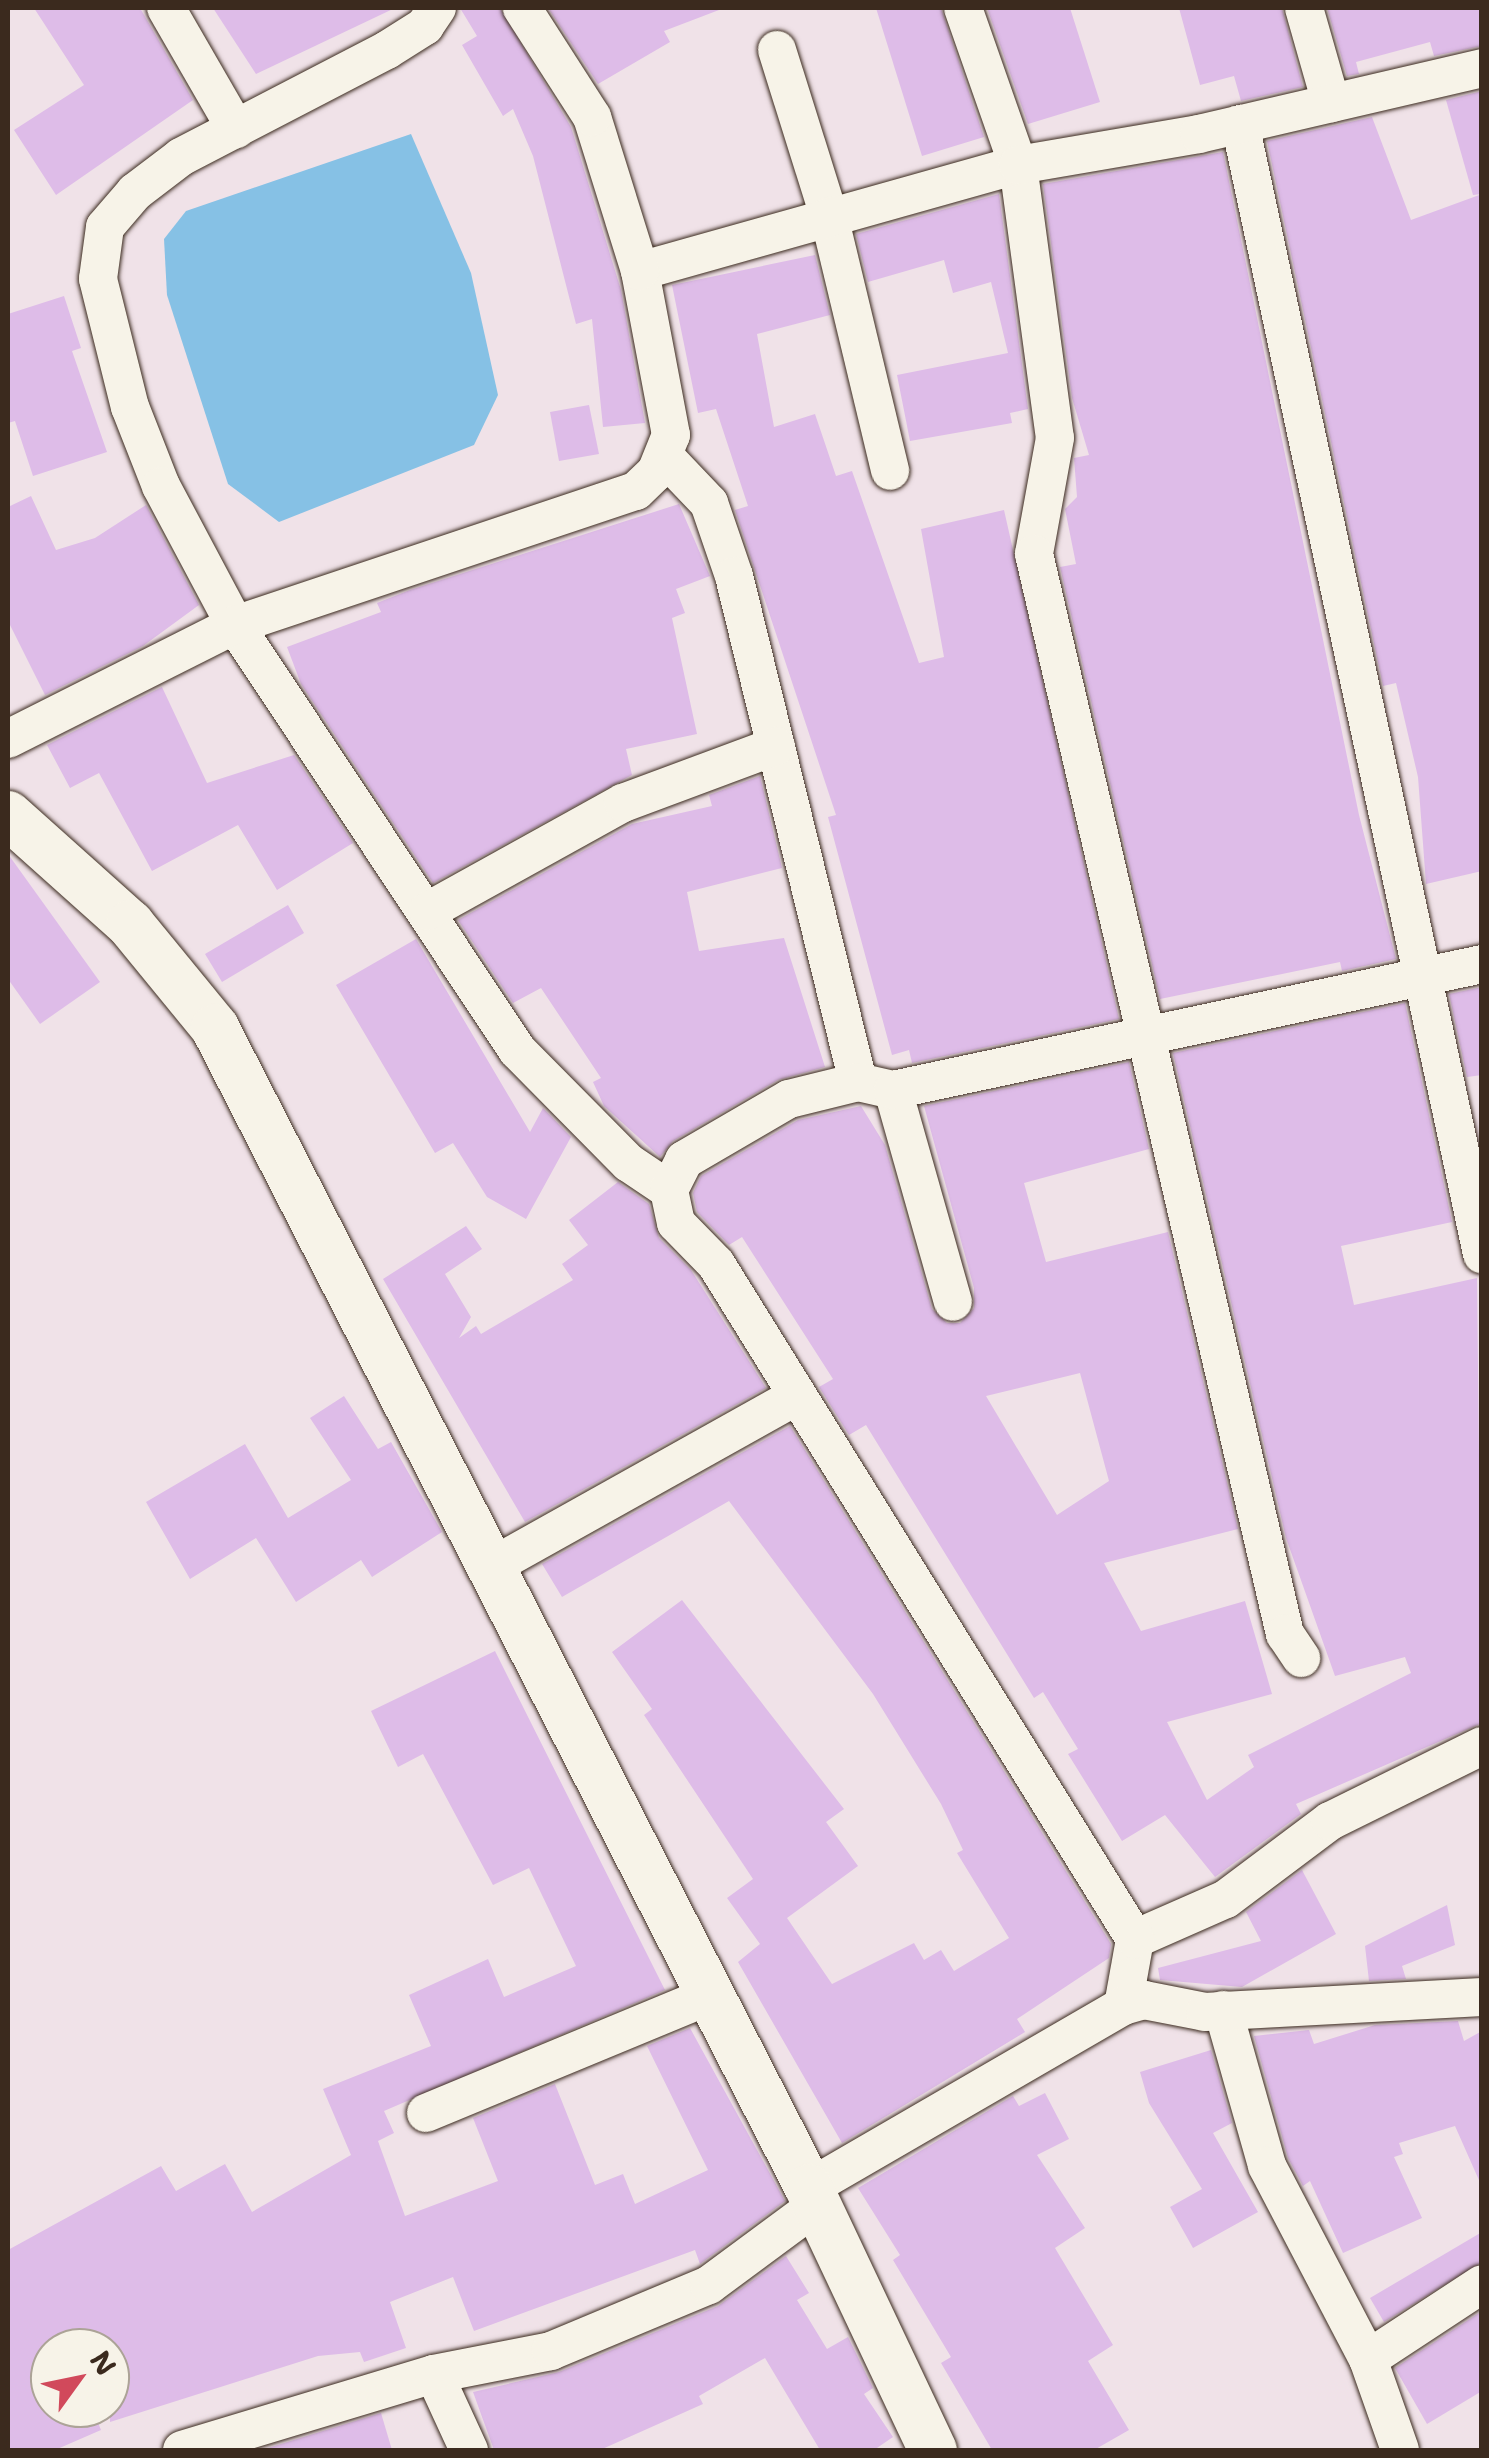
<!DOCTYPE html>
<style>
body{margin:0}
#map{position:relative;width:1489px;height:2458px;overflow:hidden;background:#f0e2e8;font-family:"Shantell Sans",sans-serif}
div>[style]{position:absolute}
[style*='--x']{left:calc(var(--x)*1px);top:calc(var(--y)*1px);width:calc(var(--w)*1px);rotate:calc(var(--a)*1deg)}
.water>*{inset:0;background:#86c1e5}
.building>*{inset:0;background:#debce8}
.roads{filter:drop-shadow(0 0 2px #3b2a1e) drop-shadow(0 0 2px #3b2a1e)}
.minor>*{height:38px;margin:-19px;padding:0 19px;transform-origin:19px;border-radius:19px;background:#f7f3e8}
.tertiary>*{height:48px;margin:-24px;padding:0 24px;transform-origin:24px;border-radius:24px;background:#f7f3e8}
span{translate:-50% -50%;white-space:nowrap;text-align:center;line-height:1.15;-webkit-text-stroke:10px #f7f3e8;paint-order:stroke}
.frame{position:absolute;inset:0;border:10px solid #3b2a1e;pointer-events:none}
.north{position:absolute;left:30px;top:2328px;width:100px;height:100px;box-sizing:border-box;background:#f7f3e8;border:2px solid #aca397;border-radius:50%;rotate:57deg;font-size:28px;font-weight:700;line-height:40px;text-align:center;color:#3b2a1e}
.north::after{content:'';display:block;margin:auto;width:35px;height:45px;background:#d1495b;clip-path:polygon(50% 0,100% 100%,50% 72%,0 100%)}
</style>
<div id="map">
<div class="water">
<i style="clip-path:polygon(411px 134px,471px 273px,498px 395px,474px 445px,279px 522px,228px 484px,167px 295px,164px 239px,186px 211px)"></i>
</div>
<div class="building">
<i style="clip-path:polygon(34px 8px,140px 8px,193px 100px,56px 195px,14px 130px,84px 85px)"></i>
<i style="clip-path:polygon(213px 8px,395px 8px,256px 74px)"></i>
<i style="clip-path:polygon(460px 8px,500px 8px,571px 127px,621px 290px,645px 423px,603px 427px,592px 319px,576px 324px,533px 156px,513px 109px,503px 116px,462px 45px,477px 36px)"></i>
<i style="clip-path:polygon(548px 8px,719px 8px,719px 10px,664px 31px,670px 42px,598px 84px)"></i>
<i style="clip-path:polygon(876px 8px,941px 8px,984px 137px,922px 156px)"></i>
<i style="clip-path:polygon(987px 8px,1070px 8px,1100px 102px,1028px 124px)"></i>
<i style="clip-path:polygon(1179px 8px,1282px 8px,1303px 87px,1241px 101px,1234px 76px,1200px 85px)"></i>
<i style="clip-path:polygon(1327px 8px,1482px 8px,1482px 46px,1434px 56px,1430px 42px,1356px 62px,1359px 74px,1347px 76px)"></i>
<i style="clip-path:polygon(1482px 91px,1482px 194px,1473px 195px,1446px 100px)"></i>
<i style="clip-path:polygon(1372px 117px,1411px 220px,1482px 194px,1482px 871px,1426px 884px,1418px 777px,1396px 683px,1383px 686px,1267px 141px)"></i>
<i style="clip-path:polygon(1223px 152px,1359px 815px,1396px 959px,1342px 971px,1340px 962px,1160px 999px,1060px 567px,1076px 564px,1065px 509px,1077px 497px,1074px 458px,1089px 455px,1072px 398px,1043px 184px)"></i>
<i style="clip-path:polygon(999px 194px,1028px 409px,1010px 413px,1012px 423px,910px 441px,897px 375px,1008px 353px,991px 282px,953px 293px,944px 260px,868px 282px,856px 234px)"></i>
<i style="clip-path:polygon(815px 255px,830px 315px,757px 334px,774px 427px,815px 414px,836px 476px,852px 471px,919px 663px,944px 657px,921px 529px,1004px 510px,1119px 1019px,912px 1063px,909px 1050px,892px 1055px,828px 817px,836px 815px,735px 510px,748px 506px,716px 409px,698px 413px,672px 285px)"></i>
<i style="clip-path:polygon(64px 296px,81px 348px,72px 351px,107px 452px,33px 476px,15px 421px,8px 423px,8px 314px)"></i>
<i style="clip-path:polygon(589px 405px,599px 454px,559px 461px,550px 412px)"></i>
<i style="clip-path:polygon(31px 496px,56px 550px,95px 538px,146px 505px,199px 605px,143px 646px,45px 695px,8px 621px,8px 507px)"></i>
<i style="clip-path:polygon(679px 504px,710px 576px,676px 589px,685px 613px,672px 618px,697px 734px,626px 749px,632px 775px,433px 883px,301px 684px,287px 647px,381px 612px,377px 603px,410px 590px)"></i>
<i style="clip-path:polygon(162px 687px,207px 783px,294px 755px,353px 843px,277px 890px,238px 825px,152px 871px,99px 773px,70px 788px,47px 745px)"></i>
<i style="clip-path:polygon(760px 776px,782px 868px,687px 892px,699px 951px,784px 938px,825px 1067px,778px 1080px,673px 1141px,660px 1157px,604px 1106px,593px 1082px,601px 1078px,541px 988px,513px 1003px,458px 920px,632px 824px,712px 806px,709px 795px)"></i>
<i style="clip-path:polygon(8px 854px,100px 982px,40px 1024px,8px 979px)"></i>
<i style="clip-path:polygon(288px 905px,304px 933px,222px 982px,205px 954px)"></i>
<i style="clip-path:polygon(416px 939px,530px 1132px,543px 1108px,571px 1137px,526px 1219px,487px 1197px,453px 1143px,435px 1153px,336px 985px)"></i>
<i style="clip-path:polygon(1482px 987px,1482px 1075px,1467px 1077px,1449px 994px)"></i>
<i style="clip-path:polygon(evenodd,1405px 1003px,1452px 1222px,1341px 1246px,1354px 1305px,1477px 1278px,1482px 1723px,1296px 1804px,1301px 1814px,1215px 1877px,1165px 1815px,1122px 1841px,1068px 1754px,1078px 1749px,1043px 1692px,1034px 1698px,866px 1425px,849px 1435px,819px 1387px,833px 1379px,742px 1237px,729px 1245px,697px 1212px,693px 1193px,701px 1176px,798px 1120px,861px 1106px,885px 1145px,932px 1309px,947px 1323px,960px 1323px,974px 1308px,974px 1288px,924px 1106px,1129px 1062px,1149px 1149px,1024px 1183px,1046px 1262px,1168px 1232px,1238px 1529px,1104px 1563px,1141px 1631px,1245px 1601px,1272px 1694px,1167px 1722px,1207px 1800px,1254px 1767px,1248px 1755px,1411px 1673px,1405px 1657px,1335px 1676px,1286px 1538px,1173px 1053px,1405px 1003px,1080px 1373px,1109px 1481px,1057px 1515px,986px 1396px,1080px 1373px)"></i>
<i style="clip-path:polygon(618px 1182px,649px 1204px,659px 1238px,691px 1270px,766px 1388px,525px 1522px,383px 1279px,466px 1226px,482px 1249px,445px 1274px,471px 1317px,459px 1338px,476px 1326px,481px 1334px,573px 1280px,562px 1264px,588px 1245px,569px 1220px)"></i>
<i style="clip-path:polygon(344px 1396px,378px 1449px,391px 1442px,442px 1532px,372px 1577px,361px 1560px,296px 1602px,256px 1538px,190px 1579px,146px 1502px,245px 1444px,288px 1518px,351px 1480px,310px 1418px)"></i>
<i style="clip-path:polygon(790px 1426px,1111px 1944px,1109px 1958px,1017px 2019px,1025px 2032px,842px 2143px,738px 1962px,760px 1944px,727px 1898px,753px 1879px,644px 1715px,652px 1709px,612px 1652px,682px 1600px,844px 1809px,826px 1822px,858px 1866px,787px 1918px,832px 1984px,914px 1943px,924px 1960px,941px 1950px,954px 1971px,1009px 1938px,957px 1853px,963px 1850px,941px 1804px,873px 1694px,729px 1501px,562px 1597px,542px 1564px)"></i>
<i style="clip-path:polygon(495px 1651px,665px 1990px,384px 2111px,394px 2133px,378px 2141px,405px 2216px,498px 2181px,473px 2118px,555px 2084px,595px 2185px,623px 2174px,635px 2204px,708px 2170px,647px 2046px,690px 2028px,785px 2201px,700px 2264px,695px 2250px,474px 2331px,453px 2277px,390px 2302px,406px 2348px,364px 2362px,360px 2352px,318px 2356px,110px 2422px,110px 2348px,50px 2348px,50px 2408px,92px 2408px,101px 2430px,55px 2450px,8px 2450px,8px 2250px,161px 2166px,176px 2191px,225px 2164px,252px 2212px,351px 2155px,323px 2089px,431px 2046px,409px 1995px,488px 1959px,504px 1997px,576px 1966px,529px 1868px,493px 1885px,423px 1754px,398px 1767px,371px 1711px)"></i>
<i style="clip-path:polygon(1302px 1870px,1336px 1934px,1242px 1987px,1160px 1980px,1158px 1968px,1261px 1941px,1246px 1912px)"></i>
<i style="clip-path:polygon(1447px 1905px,1455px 1945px,1402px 1966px,1406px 1979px,1369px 1981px,1365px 1946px)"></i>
<i style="clip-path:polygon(1458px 2021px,1464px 2041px,1482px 2031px,1482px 2187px,1455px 2126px,1399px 2143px,1403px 2154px,1394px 2157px,1422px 2218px,1343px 2253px,1310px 2181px,1303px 2186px,1288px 2158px,1254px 2036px,1309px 2030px,1314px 2044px,1375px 2025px)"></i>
<i style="clip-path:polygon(1211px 2050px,1232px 2123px,1213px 2133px,1258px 2212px,1193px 2248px,1170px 2207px,1202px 2189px,1149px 2103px,1140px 2072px)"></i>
<i style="clip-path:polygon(1045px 2093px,1069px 2139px,1037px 2155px,1085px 2228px,1055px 2248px,1113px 2345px,1088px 2361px,1129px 2430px,1094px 2450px,992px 2450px,941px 2363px,951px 2357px,893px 2260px,900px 2255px,858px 2188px,1013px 2096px,1019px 2106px)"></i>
<i style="clip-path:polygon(1482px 2232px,1482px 2262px,1384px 2322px,1370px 2298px)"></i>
<i style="clip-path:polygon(786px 2256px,809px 2293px,797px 2300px,827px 2349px,848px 2337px,873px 2388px,864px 2394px,893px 2437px,874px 2450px,820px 2450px,765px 2358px,699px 2396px,703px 2404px,600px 2450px,494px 2450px,473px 2392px,559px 2372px,718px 2306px)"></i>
<i style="clip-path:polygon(1482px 2311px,1482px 2391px,1427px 2424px,1395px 2368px)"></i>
<i style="clip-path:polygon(381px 2413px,392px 2450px,268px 2450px,268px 2448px)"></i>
</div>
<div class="roads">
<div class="minor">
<i style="--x:166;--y:8;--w:140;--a:60"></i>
<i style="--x:437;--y:8;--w:22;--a:124"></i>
<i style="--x:425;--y:26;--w:45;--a:147.7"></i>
<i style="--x:387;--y:50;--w:232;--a:152.6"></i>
<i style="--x:181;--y:157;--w:58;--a:142.7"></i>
<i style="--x:135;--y:192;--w:46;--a:130.6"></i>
<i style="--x:105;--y:227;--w:52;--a:97.7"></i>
<i style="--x:98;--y:279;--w:132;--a:76"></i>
<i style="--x:130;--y:407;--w:85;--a:68.6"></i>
<i style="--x:161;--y:486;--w:157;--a:62"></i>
<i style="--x:235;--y:625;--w:510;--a:56.43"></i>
<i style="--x:517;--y:1050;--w:159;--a:45.3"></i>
<i style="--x:629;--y:1163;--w:48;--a:34"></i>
<i style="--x:963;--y:8;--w:166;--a:70.7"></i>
<i style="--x:1018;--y:165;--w:275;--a:82.3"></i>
<i style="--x:1055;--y:438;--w:118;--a:100.3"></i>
<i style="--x:1034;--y:554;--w:1109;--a:76.92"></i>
<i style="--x:1285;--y:1634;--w:29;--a:56"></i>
<i style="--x:1304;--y:8;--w:99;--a:74.1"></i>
<i style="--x:777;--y:50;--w:174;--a:72.6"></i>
<i style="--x:829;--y:216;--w:262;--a:76.5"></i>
<i style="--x:1240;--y:124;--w:1156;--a:77.91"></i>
<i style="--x:640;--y:271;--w:393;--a:-15.7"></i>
<i style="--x:1018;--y:165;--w:184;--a:-9.7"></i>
<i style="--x:1199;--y:134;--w:291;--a:-13.1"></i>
<i style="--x:665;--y:457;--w:64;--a:46.3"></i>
<i style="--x:709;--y:503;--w:77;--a:71.1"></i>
<i style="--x:734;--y:576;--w:521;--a:76.23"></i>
<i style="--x:8;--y:739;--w:254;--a:-26.7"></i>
<i style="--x:235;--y:625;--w:423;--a:-18.5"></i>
<i style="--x:636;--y:491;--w:28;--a:-44"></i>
<i style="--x:656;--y:472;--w:40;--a:-68"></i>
<i style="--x:671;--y:435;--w:167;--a:-100.7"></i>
<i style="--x:640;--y:271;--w:161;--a:-107.3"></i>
<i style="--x:592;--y:117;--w:130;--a:-122.7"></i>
<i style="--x:428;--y:911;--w:223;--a:-29"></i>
<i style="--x:623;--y:803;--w:163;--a:-20.4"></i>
<i style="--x:893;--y:1090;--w:220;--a:74.2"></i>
<i style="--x:489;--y:1568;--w:353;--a:-29.2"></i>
<i style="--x:1135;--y:1939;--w:99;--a:-23.7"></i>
<i style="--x:1226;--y:1899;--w:130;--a:-36.9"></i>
<i style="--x:1330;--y:1821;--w:169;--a:-26.3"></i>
<i style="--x:1123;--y:2006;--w:68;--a:-79.8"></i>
<i style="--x:1135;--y:1939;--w:794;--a:-121.83"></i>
<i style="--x:716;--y:1264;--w:57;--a:-134.3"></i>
<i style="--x:676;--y:1223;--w:34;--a:-102"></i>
<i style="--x:669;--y:1190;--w:34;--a:-63"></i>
<i style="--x:684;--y:1160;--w:121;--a:-30.2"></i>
<i style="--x:789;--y:1099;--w:71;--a:-13.8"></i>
<i style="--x:858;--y:1082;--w:36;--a:13"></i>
<i style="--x:893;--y:1090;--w:602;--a:-12.07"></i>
<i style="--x:1223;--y:2010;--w:162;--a:74.2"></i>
<i style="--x:1267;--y:2166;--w:218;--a:62.4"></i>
<i style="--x:1368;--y:2359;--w:96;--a:70.6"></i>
<i style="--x:426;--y:2113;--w:306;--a:-22.5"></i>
<i style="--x:809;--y:2188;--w:363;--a:-30.1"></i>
<i style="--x:1123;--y:2006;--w:22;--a:-16"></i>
<i style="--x:1144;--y:2000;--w:62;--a:11.1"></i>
<i style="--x:1205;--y:2012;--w:277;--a:-3.1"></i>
<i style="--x:1368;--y:2359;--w:136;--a:-33.3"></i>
<i style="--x:434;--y:2374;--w:84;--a:65.3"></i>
<i style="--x:182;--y:2450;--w:263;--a:-16.8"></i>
<i style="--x:434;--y:2374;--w:119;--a:-11.1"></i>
<i style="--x:551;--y:2351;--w:171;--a:-22.7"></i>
<i style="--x:709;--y:2285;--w:134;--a:-36.5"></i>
</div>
<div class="tertiary">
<i style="--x:8;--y:815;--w:164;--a:41.8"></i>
<i style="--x:130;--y:924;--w:134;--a:50.7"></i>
<i style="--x:215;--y:1028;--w:1303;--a:62.88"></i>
<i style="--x:809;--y:2188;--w:290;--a:64.7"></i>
</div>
</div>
<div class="frame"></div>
<div class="north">N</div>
</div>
